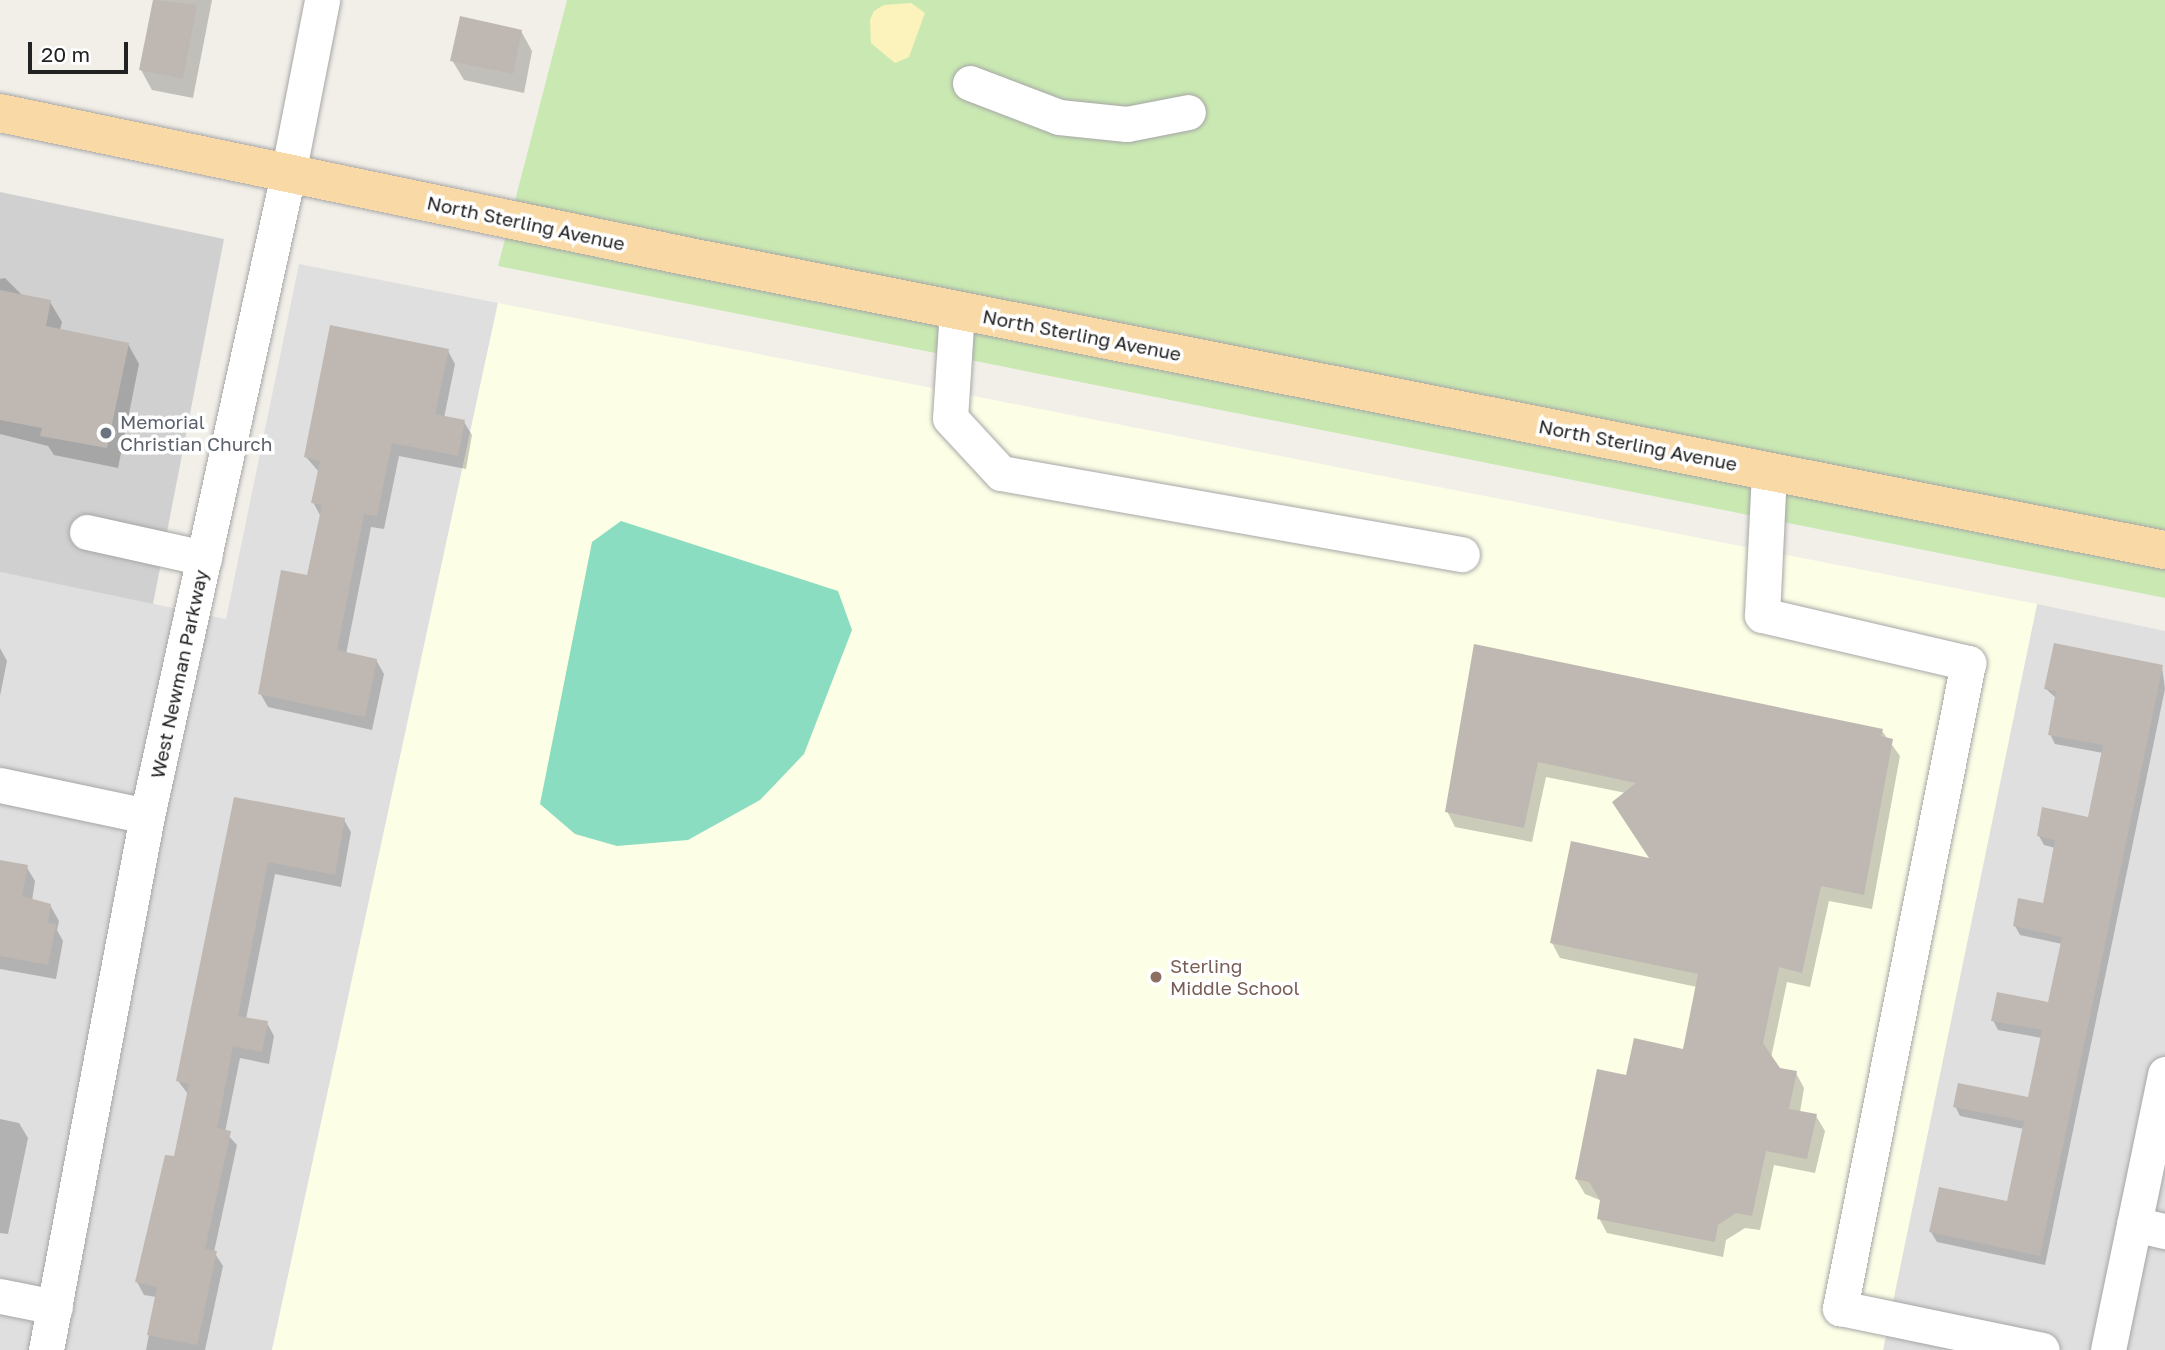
<!DOCTYPE html>
<style>
body{margin:0}
#map{position:relative;width:2165px;height:1350px;overflow:hidden;background:#f2efe9;font-family:"Golos Text",sans-serif}
div>[style]{position:absolute}
[style*='--x']{left:calc(var(--x)*1px);top:calc(var(--y)*1px);width:calc(var(--w)*1px);rotate:calc(var(--a)*1deg)}
.residential>*{inset:0;background:#e0dfdf}
.education>*{inset:0;background:#fdfee6}
.religious>*{inset:0;background:#d0d0d0}
.grass>*{inset:0;background:#cae9b2}
.sand>*{inset:0;background:#fcf3bc}
.pitch>*{inset:0;background:#8bddc1}
.shadow>*{inset:0;background:#0003}
.building>*{inset:0;background:#bfb8b2}
.roads{filter:drop-shadow(0 0 2px #a6a6a6) drop-shadow(0 0 2px #a6a6a6)}
.minor>*{height:35px;margin:-17.5px;padding:0 17.5px;transform-origin:17.5px;border-radius:17.5px;background:#fff}
.major>*{height:38px;margin:-19px;padding:0 19px;transform-origin:19px;border-radius:19px;background:#f9daa7}
.dots>*{width:19px;height:19px;translate:-50% -50%;box-sizing:border-box;border:4px solid #fff;border-radius:50%}
span{translate:-50% -50%;white-space:nowrap;text-align:center;line-height:1.15;-webkit-text-stroke:7px #fff;paint-order:stroke}
.street-label{font-size:19px;color:#222}
.worship-label{font-size:19px;color:#5b616d}
.left{translate:0 -50%;text-align:left}
.education-label{font-size:19px;color:#785e54}
.scale{position:absolute;left:28px;top:42px;width:100px;height:32px;box-sizing:border-box;border:4px solid #222;border-top:0;padding-left:9px;font-size:21px;line-height:24px;white-space:nowrap;color:#222;-webkit-text-stroke:5px #fff;paint-order:stroke}
</style>
<div id="map">
<div class="residential">
<i style="clip-path:polygon(299px 264px,498px 303px,272px 1350px,0 1350px,0 572px,226px 619px)"></i>
<i style="clip-path:polygon(2037px 604px,2165px 631px,2165px 1350px,1883px 1350px)"></i>
</div>
<div class="education">
<i style="clip-path:polygon(498px 303px,2037px 604px,1883px 1350px,272px 1350px)"></i>
</div>
<div class="religious">
<i style="clip-path:polygon(0 192px,224px 239px,153px 604px,0 572px)"></i>
</div>
<div class="grass">
<i style="clip-path:polygon(567px 0,2165px 0,2165px 598px,498px 266px)"></i>
</div>
<div class="sand">
<i style="clip-path:polygon(911px 3px,925px 13px,909px 57px,895px 63px,871px 43px,870px 20px,874px 11px,884px 5px)"></i>
</div>
<div class="pitch">
<i style="clip-path:polygon(621px 521px,838px 591px,852px 630px,804px 754px,760px 800px,688px 840px,617px 846px,575px 834px,540px 804px,592px 542px)"></i>
</div>
<div class="shadow">
<i style="clip-path:polygon(154px 0,212px 0,193px 98px,152px 90px,141px 70px)"></i>
<i style="clip-path:polygon(521px 31px,532px 51px,524px 93px,464px 80px,452px 60px)"></i>
<i style="clip-path:polygon(5px 278px,24px 297px,50px 302px,62px 322px,60px 330px,128px 344px,139px 364px,118px 468px,54px 455px,48px 446px,0 434px,0 279px)"></i>
<i style="clip-path:polygon(448px 351px,455px 364px,444px 418px,464px 422px,472px 435px,466px 469px,399px 456px,384px 529px,371px 527px,346px 654px,376px 660px,384px 674px,372px 730px,268px 707px,260px 693px,308px 577px,321px 517px,313px 502px,319px 472px,306px 457px)"></i>
<i style="clip-path:polygon(1475px 646px,1882px 731px,1900px 756px,1872px 909px,1829px 901px,1810px 987px,1787px 982px,1771px 1058px,1779px 1070px,1796px 1073px,1804px 1088px,1800px 1112px,1816px 1116px,1825px 1131px,1815px 1173px,1774px 1165px,1760px 1230px,1745px 1228px,1726px 1240px,1723px 1257px,1607px 1233px,1599px 1218px,1602px 1201px,1585px 1194px,1576px 1179px,1684px 1051px,1697px 987px,1560px 958px,1552px 943px,1651px 860px,1626px 793px,1546px 777px,1532px 842px,1455px 827px,1447px 811px)"></i>
<i style="clip-path:polygon(0 648px,7px 661px,0 696px)"></i>
<i style="clip-path:polygon(2162px 667px,2165px 689px,2045px 1265px,1937px 1242px,1931px 1232px,2008px 1203px,2024px 1129px,1960px 1116px,1955px 1106px,2030px 1099px,2042px 1038px,1998px 1030px,1993px 1020px,2049px 1004px,2062px 944px,2020px 935px,2015px 926px,2044px 905px,2055px 848px,2044px 845px,2039px 836px,2089px 819px,2103px 753px,2055px 744px,2050px 734px,2057px 699px,2046px 689px)"></i>
<i style="clip-path:polygon(235px 799px,344px 820px,351px 832px,341px 887px,275px 874px,246px 1019px,267px 1023px,274px 1036px,269px 1064px,240px 1058px,225px 1132px,237px 1145px,214px 1252px,223px 1266px,205px 1350px,146px 1350px,156px 1297px,144px 1295px,137px 1282px,175px 1158px,188px 1094px,178px 1081px)"></i>
<i style="clip-path:polygon(0 861px,26px 866px,35px 881px,32px 901px,50px 905px,59px 921px,57px 930px,63px 941px,56px 979px,0 969px)"></i>
<i style="clip-path:polygon(0 1119px,19px 1123px,28px 1138px,8px 1234px,0 1233px)"></i>
</div>
<div class="building">
<i style="clip-path:polygon(153px 0,197px 5px,183px 79px,139px 70px)"></i>
<i style="clip-path:polygon(460px 16px,522px 30px,513px 74px,450px 61px)"></i>
<i style="clip-path:polygon(0 290px,51px 300px,46px 326px,129px 343px,107px 448px,40px 436px,42px 428px,0 420px)"></i>
<i style="clip-path:polygon(330px 325px,449px 349px,435px 414px,465px 420px,458px 456px,392px 443px,377px 516px,364px 514px,337px 650px,377px 659px,365px 717px,258px 694px,281px 570px,307px 575px,322px 505px,311px 503px,320px 461px,304px 457px)"></i>
<i style="clip-path:polygon(2054px 643px,2163px 665px,2040px 1256px,1929px 1232px,1939px 1187px,2007px 1201px,2024px 1121px,1953px 1107px,1958px 1083px,2028px 1097px,2042px 1030px,1991px 1021px,1997px 992px,2048px 1002px,2062px 937px,2013px 926px,2018px 898px,2043px 903px,2055px 840px,2037px 836px,2042px 807px,2088px 817px,2103px 745px,2048px 735px,2056px 691px,2044px 689px)"></i>
<i style="clip-path:polygon(1474px 644px,1883px 729px,1881px 736px,1893px 739px,1864px 895px,1821px 886px,1802px 973px,1779px 967px,1763px 1043px,1780px 1068px,1797px 1071px,1789px 1109px,1817px 1114px,1807px 1159px,1766px 1151px,1752px 1216px,1736px 1213px,1718px 1225px,1715px 1242px,1597px 1219px,1600px 1200px,1589px 1182px,1575px 1179px,1597px 1069px,1626px 1075px,1634px 1038px,1683px 1049px,1698px 974px,1550px 943px,1571px 841px,1649px 858px,1612px 802px,1636px 783px,1538px 762px,1524px 828px,1445px 812px)"></i>
<i style="clip-path:polygon(234px 797px,345px 818px,335px 875px,268px 862px,238px 1016px,268px 1021px,262px 1052px,233px 1046px,217px 1128px,231px 1131px,205px 1249px,217px 1251px,197px 1345px,147px 1335px,157px 1287px,135px 1282px,165px 1155px,174px 1156px,189px 1084px,176px 1081px)"></i>
<i style="clip-path:polygon(0 860px,28px 865px,22px 896px,51px 904px,48px 923px,56px 924px,48px 965px,0 956px)"></i>
</div>
<div class="roads">
<div class="minor">
<i style="--x:970;--y:83;--w:95;--a:20.9"></i>
<i style="--x:1059;--y:117;--w:68;--a:5.9"></i>
<i style="--x:1127;--y:124;--w:62;--a:-11.1"></i>
<i style="--x:957;--y:310;--w:108;--a:93.7"></i>
<i style="--x:950;--y:418;--w:75;--a:47.2"></i>
<i style="--x:1001;--y:473;--w:468;--a:10"></i>
<i style="--x:1769;--y:472;--w:143;--a:92.8"></i>
<i style="--x:1762;--y:615;--w:212;--a:13.1"></i>
<i style="--x:1968;--y:663;--w:658;--a:101.22"></i>
<i style="--x:1840;--y:1308;--w:206;--a:11.7"></i>
<i style="--x:87;--y:532;--w:120;--a:12.5"></i>
<i style="--x:0;--y:785;--w:150;--a:11.9"></i>
<i style="--x:2134;--y:1224;--w:32;--a:13"></i>
<i style="--x:0;--y:1296;--w:56;--a:11.3"></i>
<i style="--x:46;--y:1350;--w:543;--a:-79.29"></i>
<i style="--x:147;--y:816;--w:657;--a:-77.61"></i>
<i style="--x:288;--y:174;--w:177;--a:-78.9"></i>
<i style="--x:2108;--y:1350;--w:282;--a:-78.3"></i>
</div>
<div class="major">
<i style="--x:0;--y:113;--w:700;--a:11.79"></i>
<i style="--x:685;--y:256;--w:1509;--a:11.24"></i>
</div>
</div>
<div class="dots">
<i style="left:106px;top:433px;background:#6b7280"></i>
<i style="left:1156px;top:977px;background:#8d6e63"></i>
</div>
<div class="street-label">
<span style="left:526px;top:223px;rotate:12deg">North Sterling Avenue</span>
<span style="left:1082px;top:335px;rotate:11deg">North Sterling Avenue</span>
<span style="left:1638px;top:445px;rotate:11deg">North Sterling Avenue</span>
<span style="left:179px;top:674px;rotate:-78deg">West Newman Parkway</span>
</div>
<div class="worship-label">
<span class="left" style="left:120px;top:433px">Memorial<br>Christian Church</span>
</div>
<div class="education-label">
<span class="left" style="left:1170px;top:977px">Sterling<br>Middle School</span>
</div>
<div class="scale">20 m</div>
</div>
